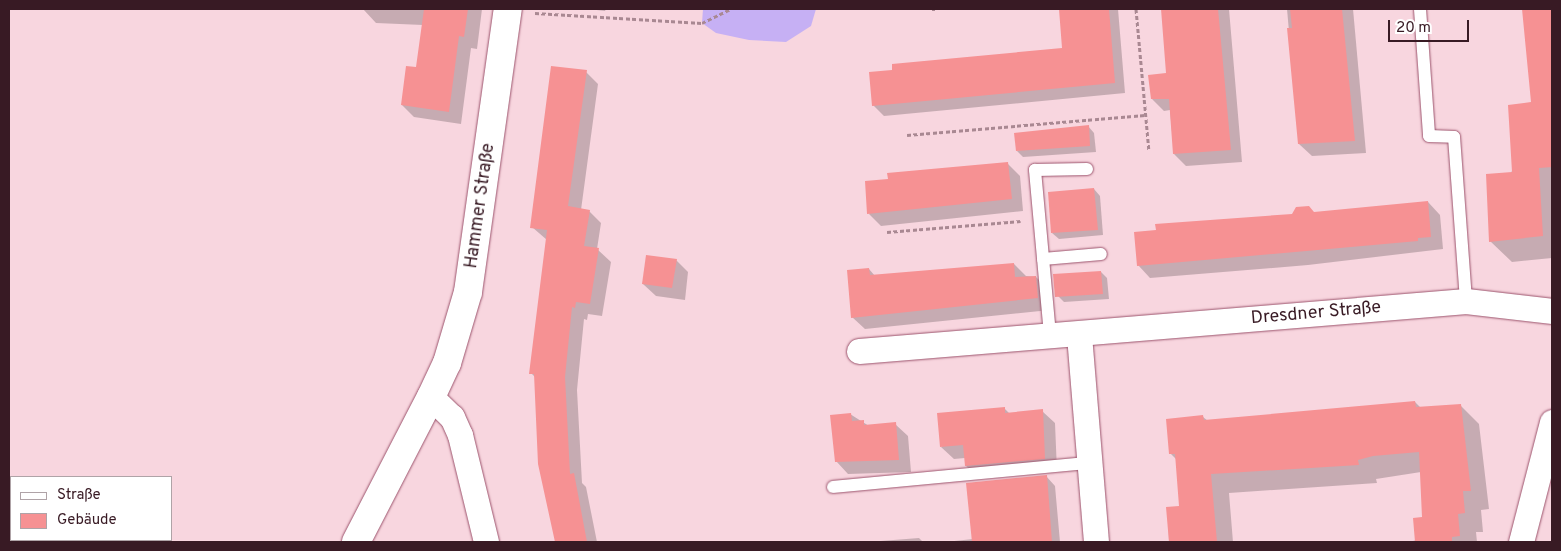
<!DOCTYPE html>
<meta charset="utf-8">
<style>
body{margin:0}
#map{position:relative;width:1561px;height:551px;overflow:hidden;background:#f8d6df;font-family:Overpass,sans-serif}
div>[style]{position:absolute}
[style*='--x']{left:calc(var(--x)*1px);top:calc(var(--y)*1px);width:calc(var(--w)*1px);rotate:calc(var(--a)*1deg)}
.green>*{inset:0;background:#c6b0f4}
.shadow>*{inset:0;background:#0003}
.building>*{inset:0;background:#f69193}
.path>*{height:3px;margin-top:-1.5px;transform-origin:0;background:repeating-linear-gradient(90deg,#a98892 0 4px,transparent 0 6.5px)}
.roads{filter:drop-shadow(0 0 1px #9c546d) drop-shadow(0 0 1px #9c546d)}
.service>*{height:12px;margin:-6px;padding:0 6px;transform-origin:6px;border-radius:6px;background:#fff}
.minor>*{height:25px;margin:-12.5px;padding:0 12.5px;transform-origin:12.5px;border-radius:12.5px;background:#fff}
.secondary>*{height:28px;margin:-14px;padding:0 14px;transform-origin:14px;border-radius:14px;background:#fff}
span{translate:-50% -50%;white-space:nowrap;text-align:center;line-height:1.15;-webkit-text-stroke:4px #fff;paint-order:stroke}
.street-label{font-size:18px;color:#381a24}
.frame{position:absolute;inset:0;border:10px solid #381a24;pointer-events:none}
.legend{position:absolute;left:10px;top:476px;width:162px;height:65px;box-sizing:border-box;background:#fff;border:1px solid #afa3a7;margin:0;padding:6px 9px;list-style:none;font-size:15px;color:#381a24}
.legend li{display:flex;align-items:center;gap:10px;height:25px}
.legend b{width:25px;border:1px solid #afa3a7}
.scale{position:absolute;left:1388px;top:20px;width:81px;height:22px;box-sizing:border-box;border:2px solid #381a24;border-top:0;padding-left:6px;font-size:15px;line-height:18px;white-space:nowrap;color:#381a24;-webkit-text-stroke:4px #fff;paint-order:stroke}
</style>
<div id="map">
<div class="green">
<i style="clip-path:polygon(703px 9px,816px 9px,811px 26px,786px 42px,749px 40px,716px 33px,702px 23px)"></i>
</div>
<div class="shadow">
<i style="clip-path:polygon(363px 9px,482px 9px,477px 49px,471px 48px,461px 124px,414px 117px,402px 105px,417px 68px,423px 25px,376px 23px)"></i>
<i style="clip-path:polygon(588px 9px,606px 9px,605px 11px)"></i>
<i style="clip-path:polygon(1060px 9px,1118px 9px,1125px 93px,884px 116px,873px 105px,1064px 50px)"></i>
<i style="clip-path:polygon(1162px 9px,1229px 9px,1242px 162px,1186px 166px,1174px 154px,1170px 110px,1164px 111px,1152px 99px,1167px 75px)"></i>
<i style="clip-path:polygon(1287px 9px,1353px 9px,1366px 153px,1312px 156px,1299px 144px)"></i>
<i style="clip-path:polygon(1524px 9px,1552px 9px,1552px 258px,1512px 262px,1490px 241px,1533px 103px)"></i>
<i style="clip-path:polygon(586px 72px,598px 84px,581px 210px,589px 211px,601px 223px,597px 249px,611px 262px,602px 316px,588px 314px,587px 320px,584px 319px,577px 390px,582px 483px,586px 487px,597px 542px,556px 542px,540px 464px,536px 378px,531px 373px,547px 240px,532px 227px)"></i>
<i style="clip-path:polygon(1088px 126px,1094px 133px,1096px 152px,1023px 157px,1017px 151px)"></i>
<i style="clip-path:polygon(1008px 164px,1020px 176px,1023px 211px,881px 226px,869px 214px,889px 181px)"></i>
<i style="clip-path:polygon(1094px 189px,1100px 196px,1103px 235px,1059px 239px,1052px 233px)"></i>
<i style="clip-path:polygon(1428px 202px,1440px 215px,1443px 249px,1308px 265px,1150px 278px,1138px 265px,1157px 231px)"></i>
<i style="clip-path:polygon(676px 260px,688px 272px,685px 300px,656px 296px,643px 284px)"></i>
<i style="clip-path:polygon(1014px 264px,1026px 276px,1036px 277px,1048px 289px,1050px 310px,865px 329px,852px 317px,869px 269px,875px 276px)"></i>
<i style="clip-path:polygon(1101px 272px,1107px 278px,1109px 299px,1064px 302px,1058px 296px)"></i>
<i style="clip-path:polygon(1415px 402px,1421px 408px,1460px 405px,1479px 424px,1489px 509px,1481px 510px,1483px 532px,1476px 532px,1477px 542px,1409px 542px,1417px 540px,1423px 518px,1421px 472px,1376px 479px,1377px 483px,1229px 493px,1233px 542px,1169px 542px,1168px 508px,1181px 507px,1177px 460px,1170px 453px,1203px 417px,1208px 421px)"></i>
<i style="clip-path:polygon(1004px 408px,1010px 414px,1042px 411px,1055px 423px,1057px 471px,979px 478px,966px 466px,965px 458px,954px 459px,941px 447px)"></i>
<i style="clip-path:polygon(850px 414px,869px 426px,895px 424px,908px 436px,911px 472px,848px 474px,836px 461px)"></i>
<i style="clip-path:polygon(1046px 476px,1055px 486px,1060px 542px,945px 542px,973px 539px)"></i>
<i style="clip-path:polygon(919px 538px,923px 542px,868px 542px)"></i>
</div>
<div class="building">
<i style="clip-path:polygon(424px 9px,468px 9px,464px 37px,459px 36px,449px 112px,401px 105px,406px 66px,416px 67px)"></i>
<i style="clip-path:polygon(1059px 9px,1109px 9px,1115px 83px,872px 106px,869px 72px,892px 70px,892px 64px,1062px 48px)"></i>
<i style="clip-path:polygon(1161px 9px,1218px 9px,1231px 150px,1173px 154px,1169px 99px,1151px 99px,1148px 75px,1166px 73px)"></i>
<i style="clip-path:polygon(1290px 9px,1342px 9px,1355px 141px,1298px 144px,1287px 28px,1292px 28px)"></i>
<i style="clip-path:polygon(1522px 9px,1552px 9px,1552px 167px,1539px 168px,1543px 236px,1489px 242px,1486px 174px,1512px 172px,1508px 105px,1531px 102px)"></i>
<i style="clip-path:polygon(551px 66px,587px 70px,568px 206px,590px 210px,584px 246px,599px 248px,590px 304px,576px 302px,575px 308px,572px 307px,565px 377px,570px 474px,574px 473px,587px 542px,555px 542px,538px 464px,534px 374px,529px 374px,547px 230px,530px 228px)"></i>
<i style="clip-path:polygon(1089px 125px,1090px 146px,1016px 151px,1014px 133px)"></i>
<i style="clip-path:polygon(1008px 162px,1012px 199px,867px 214px,865px 181px,888px 179px,887px 173px)"></i>
<i style="clip-path:polygon(1094px 188px,1098px 230px,1051px 233px,1048px 192px)"></i>
<i style="clip-path:polygon(1428px 201px,1431px 237px,1418px 238px,1418px 241px,1137px 266px,1134px 232px,1156px 230px,1155px 224px,1292px 214px,1296px 207px,1309px 206px,1314px 212px)"></i>
<i style="clip-path:polygon(646px 255px,677px 259px,672px 288px,642px 284px)"></i>
<i style="clip-path:polygon(1014px 263px,1015px 277px,1036px 276px,1038px 298px,851px 318px,847px 270px,869px 268px,870px 275px)"></i>
<i style="clip-path:polygon(1101px 271px,1103px 294px,1055px 297px,1053px 274px)"></i>
<i style="clip-path:polygon(1415px 401px,1416px 407px,1461px 404px,1471px 491px,1463px 491px,1465px 513px,1458px 514px,1460px 536px,1452px 537px,1452px 542px,1415px 542px,1413px 518px,1422px 517px,1419px 452px,1373px 456px,1358px 460px,1359px 465px,1211px 474px,1217px 542px,1169px 542px,1166px 507px,1179px 506px,1175px 454px,1169px 454px,1166px 419px,1203px 415px,1204px 420px)"></i>
<i style="clip-path:polygon(1005px 407px,1005px 413px,1043px 409px,1045px 459px,965px 466px,963px 445px,940px 447px,937px 413px)"></i>
<i style="clip-path:polygon(851px 413px,852px 421px,864px 420px,864px 425px,896px 422px,899px 460px,835px 462px,830px 415px)"></i>
<i style="clip-path:polygon(1047px 475px,1052px 542px,972px 542px,966px 483px)"></i>
</div>
<div class="path">
<i style="--x:932;--y:9;--w:3;--a:0"></i>
<i style="--x:1136;--y:9;--w:143;--a:84.8"></i>
<i style="--x:535;--y:13;--w:167;--a:3.4"></i>
<i style="--x:702;--y:23;--w:32;--a:-26"></i>
<i style="--x:907;--y:135;--w:239;--a:-4.8"></i>
<i style="--x:887;--y:232;--w:134;--a:-4.7"></i>
</div>
<div class="roads">
<div class="service">
<i style="--x:1420;--y:9;--w:127;--a:85.9"></i>
<i style="--x:1429;--y:136;--w:25;--a:2"></i>
<i style="--x:1454;--y:137;--w:164;--a:85.8"></i>
<i style="--x:1043;--y:259;--w:58;--a:-4.9"></i>
<i style="--x:1050;--y:335;--w:166;--a:-95.2"></i>
<i style="--x:1035;--y:170;--w:52;--a:-1.1"></i>
<i style="--x:833;--y:487;--w:257;--a:-5.4"></i>
</div>
<div class="minor">
<i style="--x:1079;--y:335;--w:208;--a:85.3"></i>
<i style="--x:859;--y:351;--w:609;--a:-4.71"></i>
<i style="--x:1466;--y:301;--w:87;--a:6.6"></i>
<i style="--x:431;--y:397;--w:29;--a:44"></i>
<i style="--x:452;--y:417;--w:20;--a:66"></i>
<i style="--x:460;--y:435;--w:110;--a:76.3"></i>
<i style="--x:1521;--y:542;--w:124;--a:-75.5"></i>
</div>
<div class="secondary">
<i style="--x:356;--y:542;--w:163;--a:-62.7"></i>
<i style="--x:431;--y:397;--w:38;--a:-65"></i>
<i style="--x:447;--y:363;--w:74;--a:-73.5"></i>
<i style="--x:468;--y:292;--w:286;--a:-82"></i>
</div>
</div>
<div class="street-label">
<span style="left:481px;top:206px;rotate:-82deg">Hammer Straße</span>
<span style="left:1316px;top:314px;rotate:-5deg">Dresdner Straße</span>
</div>
<div class="frame"></div>
<ul class="legend">
<li><b style="height:6px;background:#fff"></b>Straße</li>
<li><b style="height:14px;background:#f69193"></b>Gebäude</li>
</ul>
<div class="scale">20 m</div>
</div>
